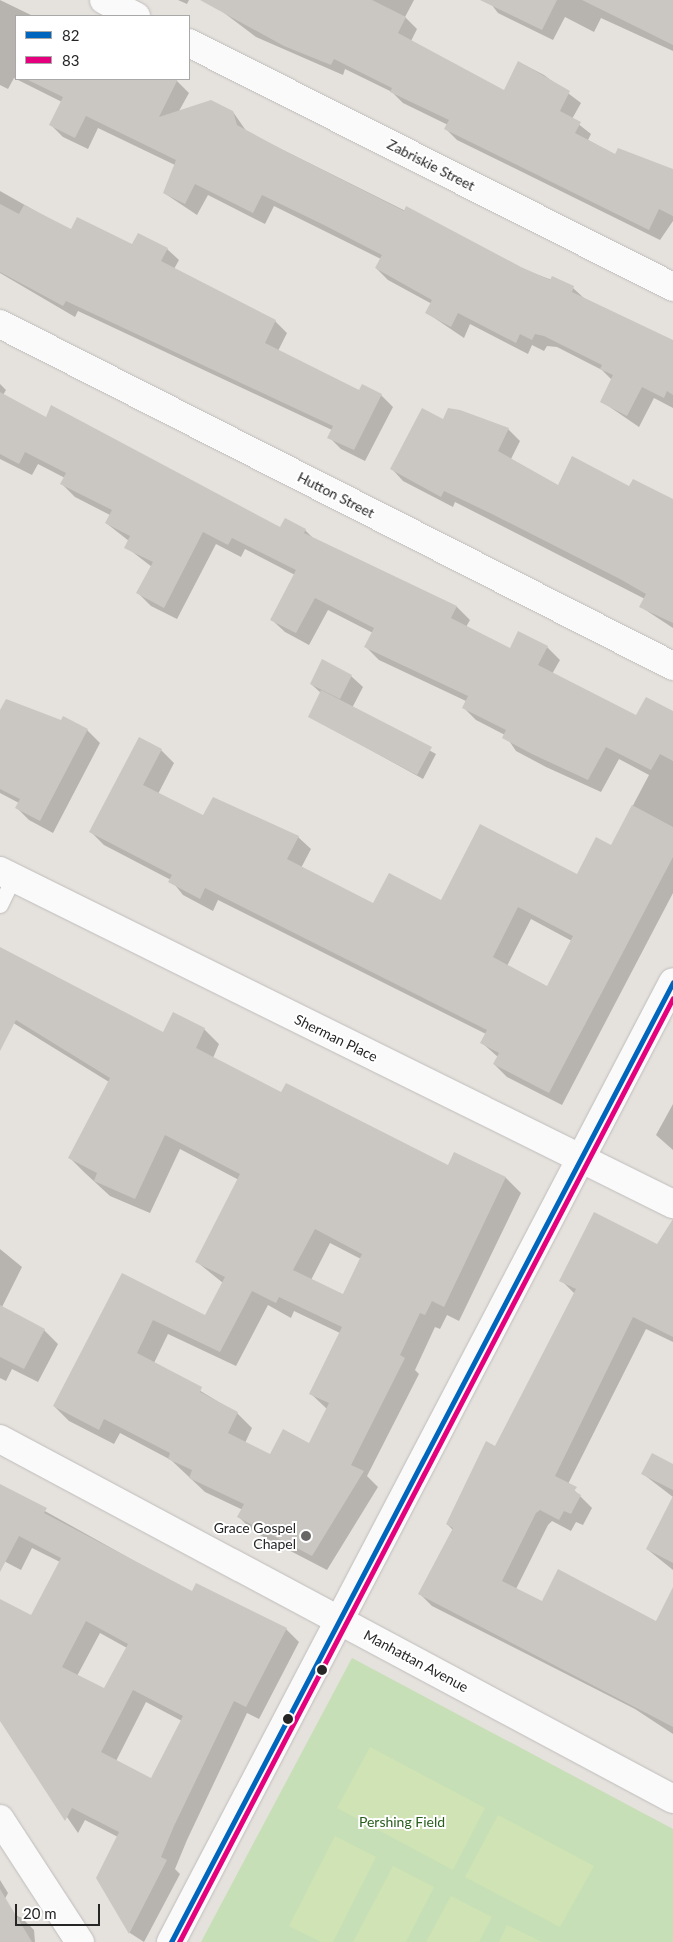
<!DOCTYPE html>
<style>
body{margin:0}
#map{position:relative;width:673px;height:1942px;overflow:hidden;background:#e5e1dc;font-family:Lato,sans-serif}
div>[style]{position:absolute}
[style*='--x']{left:calc(var(--x)*1px);top:calc(var(--y)*1px);width:calc(var(--w)*1px);rotate:calc(var(--a)*1deg)}
.green>*{inset:0;background:#c6dfb6}
.pitch>*{inset:0;background:#d0e3b4}
.shadow>*{inset:0;background:#0003}
.building>*{inset:0;background:#cac7c3}
.roads{filter:drop-shadow(0 0 1px #bfbdbd) drop-shadow(0 0 1px #bfbdbd)}
.lane>*{height:15px;margin:-7.5px;padding:0 7.5px;transform-origin:7.5px;border-radius:7.5px;background:#fbfafa}
.street>*{height:28px;margin:-14px;padding:0 14px;transform-origin:14px;border-radius:14px;background:#fbfafa}
.secondary>*{height:28px;margin:-14px;padding:0 14px;transform-origin:14px;border-radius:14px;background:#fbfafa}
.bus-1>*{height:5px;margin:-2.5px;padding:0 2.5px;transform-origin:2.5px;border-radius:2.5px;background:#0065bd}
.bus-2>*{height:5px;margin:-2.5px;padding:0 2.5px;transform-origin:2.5px;border-radius:2.5px;background:#e5007d}
.dots>*{width:14px;height:14px;translate:-50% -50%;box-sizing:border-box;border:2px solid #fff;border-radius:50%}
span{translate:-50% -50%;white-space:nowrap;text-align:center;line-height:1.15;-webkit-text-stroke:4px #fff;paint-order:stroke}
.street-label{font-size:14px;color:#262626}
.poi-label{font-size:14px;color:#262626}
.right{translate:-100% -50%;text-align:right}
.park-label{font-size:14px;color:#285e1c}
.legend{position:absolute;left:15px;top:15px;width:175px;height:65px;box-sizing:border-box;background:#fff;border:1px solid #a8a8a8;margin:0;padding:6px 9px;list-style:none;font-size:15px;color:#262626}
.legend li{display:flex;align-items:center;gap:10px;height:25px}
.legend b{width:25px;border:1px solid #a8a8a8}
.scale{position:absolute;left:15px;top:1904px;width:85px;height:22px;box-sizing:border-box;border:2px solid #262626;border-top:0;padding-left:6px;font-size:15px;line-height:18px;white-space:nowrap;color:#262626;-webkit-text-stroke:4px #fff;paint-order:stroke}
</style>
<div id="map">
<div class="green">
<i style="clip-path:polygon(352px 1658px,673px 1829px,673px 1942px,201px 1942px)"></i>
</div>
<div class="pitch">
<i style="clip-path:polygon(370px 1747px,485px 1808px,453px 1870px,337px 1808px)"></i>
<i style="clip-path:polygon(498px 1815px,594px 1866px,560px 1927px,465px 1877px)"></i>
<i style="clip-path:polygon(335px 1836px,376px 1857px,333px 1942px,321px 1942px,289px 1926px)"></i>
<i style="clip-path:polygon(393px 1866px,434px 1887px,406px 1942px,353px 1942px)"></i>
<i style="clip-path:polygon(451px 1896px,492px 1917px,479px 1942px,426px 1942px)"></i>
<i style="clip-path:polygon(507px 1925px,542px 1942px,499px 1942px)"></i>
</div>
<div class="shadow">
<i style="clip-path:polygon(0 0,33px 16px,16px 16px,16px 79px,177px 81px,189px 93px,179px 111px,233px 112px,247px 132px,520px 268px,573px 288px,586px 300px,673px 342px,673px 408px,654px 398px,639px 427px,601px 401px,612px 380px,602px 370px,557px 347px,547px 346px,544px 351px,532px 345px,528px 354px,470px 324px,464px 338px,427px 313px,432px 304px,388px 280px,376px 268px,381px 259px,274px 206px,265px 224px,208px 195px,197px 215px,164px 193px,175px 165px,98px 128px,88px 149px,63px 137px,51px 125px,62px 102px,14px 78px,8px 89px,0 85px)"></i>
<i style="clip-path:polygon(178px 0,189px 0,187px 4px)"></i>
<i style="clip-path:polygon(207px 0,414px 0,405px 17px,417px 29px,411px 41px,504px 91px,519px 62px,544px 75px,581px 103px,572px 119px,591px 134px,588px 140px,616px 155px,673px 171px,673px 221px,660px 240px,457px 140px,446px 129px,448px 125px,403px 103px,392px 92px,345px 69px,343px 75px,256px 37px)"></i>
<i style="clip-path:polygon(488px 0,673px 0,673px 51px,601px 18px,594px 32px,565px 17px,553px 40px,498px 13px)"></i>
<i style="clip-path:polygon(0 191px,71px 231px,133px 246px,167px 249px,179px 260px,174px 269px,275px 321px,287px 333px,278px 351px,360px 391px,381px 395px,393px 407px,365px 461px,341px 449px,329px 437px,332px 430px,78px 311px,75px 317px,0 273px)"></i>
<i style="clip-path:polygon(evenodd,0 384px,6px 390px,3px 395px,46px 418px,281px 528px,305px 530px,314px 539px,457px 607px,470px 620px,466px 627px,510px 649px,547px 647px,560px 660px,552px 674px,637px 717px,673px 712px,673px 893px,562px 1105px,507px 1077px,494px 1064px,498px 1057px,482px 1043px,486px 1034px,218px 900px,213px 911px,183px 895px,171px 880px,104px 845px,91px 832px,161px 750px,174px 763px,158px 794px,204px 817px,298px 837px,311px 849px,301px 868px,374px 905px,441px 902px,578px 875px,611px 847px,649px 775px,619px 759px,601px 792px,546px 767px,516px 751px,505px 735px,476px 720px,463px 707px,466px 701px,379px 660px,366px 647px,373px 633px,328px 610px,309px 645px,285px 632px,272px 620px,295px 575px,245px 549px,241px 557px,216px 544px,177px 619px,151px 606px,138px 593px,152px 567px,126px 547px,129px 541px,106px 523px,110px 515px,75px 497px,62px 484px,65px 478px,38px 464px,32px 475px,0 459px,0 384px,531px 919px,572px 941px,548px 987px,507px 966px,531px 919px)"></i>
<i style="clip-path:polygon(460px 411px,508px 429px,520px 441px,511px 459px,559px 486px,630px 487px,673px 518px,673px 628px,641px 607px,645px 599px,455px 502px,453px 507px,403px 481px,392px 469px)"></i>
<i style="clip-path:polygon(351px 676px,363px 687px,352px 708px,436px 754px,423px 779px,309px 716px,321px 693px,311px 684px)"></i>
<i style="clip-path:polygon(0 710px,87px 730px,100px 743px,53px 833px,29px 820px,17px 808px,19px 803px,0 793px)"></i>
<i style="clip-path:polygon(evenodd,0 949px,164px 1034px,204px 1029px,219px 1044px,213px 1058px,282px 1094px,448px 1167px,506px 1178px,521px 1193px,459px 1321px,447px 1315px,440px 1329px,435px 1327px,415px 1370px,419px 1374px,367px 1476px,378px 1487px,327px 1570px,254px 1532px,239px 1517px,243px 1510px,205px 1492px,171px 1460px,120px 1433px,114px 1444px,69px 1421px,54px 1406px,123px 1274px,205px 1317px,223px 1283px,197px 1262px,239px 1180px,180px 1149px,150px 1213px,110px 1196px,85px 1173px,70px 1158px,109px 1082px,15px 1024px,0 1010px,0 949px,330px 1243px,361px 1259px,343px 1295px,311px 1280px,330px 1243px,0 949px,268px 1305px,291px 1318px,294px 1311px,340px 1333px,310px 1393px,327px 1409px,310px 1445px,271px 1456px,245px 1443px,252px 1428px,237px 1413px,154px 1363px,168px 1334px,236px 1366px,268px 1305px)"></i>
<i style="clip-path:polygon(673px 1104px,673px 1150px,656px 1135px)"></i>
<i style="clip-path:polygon(0 1249px,22px 1267px,2px 1307px,44px 1330px,58px 1344px,38px 1382px,12px 1369px,6px 1381px,0 1378px)"></i>
<i style="clip-path:polygon(673px 1253px,673px 1342px,646px 1329px,568px 1484px,592px 1508px,583px 1525px,576px 1522px,571px 1531px,552px 1521px,548px 1525px,516px 1589px,542px 1603px,656px 1622px,673px 1590px,673px 1734px,635px 1709px,432px 1606px,420px 1594px,453px 1530px,447px 1524px,495px 1447px,575px 1294px,561px 1280px)"></i>
<i style="clip-path:polygon(673px 1465px,673px 1497px,643px 1474px)"></i>
<i style="clip-path:polygon(evenodd,0 1486px,192px 1593px,286px 1629px,299px 1642px,259px 1719px,247px 1713px,187px 1840px,175px 1869px,180px 1874px,144px 1942px,130px 1933px,97px 1878px,118px 1837px,85px 1820px,78px 1833px,6px 1728px,0 1708px,0 1615px,32px 1616px,60px 1562px,32px 1548px,21px 1570px,0 1559px,0 1486px,100px 1633px,127px 1648px,105px 1690px,77px 1676px,100px 1633px,0 1486px,146px 1702px,182px 1721px,151px 1780px,116px 1761px,146px 1702px)"></i>
<i style="clip-path:polygon(673px 1498px,673px 1570px,647px 1549px)"></i>
<i style="clip-path:polygon(0 1880px,8px 1893px,0 1908px,22px 1918px,34px 1930px,35px 1942px,0 1942px)"></i>
</div>
<div class="building">
<i style="clip-path:polygon(200px 0,372px 0,406px 17px,398px 33px,504px 90px,518px 61px,570px 91px,560px 111px,581px 122px,575px 133px,615px 154px,618px 148px,673px 169px,673px 216px,659px 209px,649px 230px,444px 129px,449px 120px,390px 92px,392px 88px,334px 59px,331px 65px,284px 46px)"></i>
<i style="clip-path:polygon(480px 0,557px 0,542px 30px)"></i>
<i style="clip-path:polygon(582px 0,673px 0,673px 45px,655px 36px)"></i>
<i style="clip-path:polygon(26px 79px,178px 79px,159px 117px,211px 100px,233px 111px,237px 125px,285px 151px,404px 211px,406px 206px,521px 267px,550px 280px,552px 276px,574px 286px,572px 292px,673px 340px,673px 395px,667px 391px,664px 398px,642px 387px,627px 416px,600px 402px,613px 375px,600px 369px,602px 365px,544px 336px,535px 334px,532px 340px,520px 334px,516px 343px,458px 313px,451px 327px,425px 313px,432px 300px,375px 268px,382px 255px,324px 225px,262px 195px,253px 213px,195px 184px,185px 204px,163px 193px,176px 160px,86px 116px,75px 138px,49px 125px,63px 97px)"></i>
<i style="clip-path:polygon(0 204px,19px 214px,24px 205px,71px 229px,77px 217px,132px 244px,138px 233px,168px 248px,161px 261px,276px 320px,265px 343px,359px 390px,362px 384px,382px 394px,354px 450px,327px 438px,333px 426px,66px 301px,63px 306px,0 272px)"></i>
<i style="clip-path:polygon(0 392px,46px 417px,51px 405px,280px 527px,285px 518px,306px 529px,304px 533px,457px 606px,451px 618px,510px 648px,518px 631px,548px 646px,538px 665px,636px 715px,646px 697px,673px 711px,673px 761px,660px 754px,651px 770px,606px 747px,588px 780px,532px 754px,502px 738px,506px 730px,462px 708px,468px 696px,364px 647px,374px 628px,315px 598px,296px 633px,270px 620px,296px 570px,232px 538px,228px 545px,203px 532px,164px 608px,136px 593px,153px 562px,124px 548px,130px 536px,105px 523px,112px 510px,60px 484px,66px 473px,25px 452px,19px 464px,0 454px)"></i>
<i style="clip-path:polygon(422px 408px,443px 419px,448px 408px,460px 410px,509px 428px,498px 451px,558px 485px,572px 456px,629px 486px,633px 479px,673px 499px,673px 623px,639px 607px,646px 594px,620px 579px,494px 515px,444px 491px,441px 497px,390px 469px)"></i>
<i style="clip-path:polygon(322px 659px,352px 675px,340px 699px,310px 684px)"></i>
<i style="clip-path:polygon(321px 690px,432px 747px,417px 775px,308px 717px)"></i>
<i style="clip-path:polygon(6px 699px,61px 720px,63px 716px,88px 729px,40px 821px,15px 808px,20px 799px,0 789px,0 710px)"></i>
<i style="clip-path:polygon(evenodd,139px 737px,162px 749px,143px 785px,203px 815px,213px 797px,299px 836px,287px 859px,373px 903px,389px 873px,441px 900px,480px 824px,577px 874px,596px 837px,611px 845px,632px 805px,673px 827px,673px 857px,549px 1093px,493px 1064px,499px 1053px,480px 1043px,487px 1030px,205px 888px,200px 899px,168px 882px,172px 875px,89px 832px,139px 737px,518px 907px,573px 936px,547px 986px,493px 957px,518px 907px)"></i>
<i style="clip-path:polygon(evenodd,0 947px,163px 1032px,173px 1012px,205px 1028px,196px 1048px,281px 1092px,286px 1083px,448px 1165px,454px 1152px,506px 1177px,444px 1307px,432px 1301px,425px 1315px,420px 1313px,400px 1355px,405px 1358px,351px 1465px,364px 1471px,312px 1556px,237px 1517px,244px 1504px,189px 1478px,192px 1470px,168px 1459px,170px 1453px,104px 1419px,99px 1430px,53px 1406px,122px 1273px,205px 1315px,225px 1277px,195px 1262px,240px 1174px,165px 1135px,135px 1199px,94px 1181px,97px 1173px,68px 1158px,110px 1078px,16px 1020px,0 1051px,0 947px,315px 1229px,362px 1254px,343px 1294px,293px 1270px,315px 1229px,0 947px,252px 1291px,276px 1303px,279px 1297px,342px 1327px,309px 1394px,329px 1403px,309px 1443px,283px 1429px,270px 1454px,228px 1433px,238px 1412px,200px 1392px,202px 1387px,137px 1353px,153px 1320px,220px 1352px,252px 1291px)"></i>
<i style="clip-path:polygon(594px 1212px,657px 1244px,673px 1219px,673px 1337px,633px 1317px,555px 1476px,577px 1487px,574px 1491px,581px 1495px,571px 1514px,564px 1511px,559px 1520px,540px 1510px,536px 1513px,502px 1581px,542px 1601px,558px 1569px,656px 1621px,673px 1587px,673px 1727px,418px 1594px,453px 1528px,446px 1524px,486px 1441px,495px 1446px,576px 1289px,559px 1281px)"></i>
<i style="clip-path:polygon(0 1305px,45px 1329px,24px 1369px,0 1357px)"></i>
<i style="clip-path:polygon(652px 1453px,673px 1464px,673px 1490px,641px 1474px)"></i>
<i style="clip-path:polygon(evenodd,0 1484px,47px 1508px,44px 1513px,192px 1591px,196px 1583px,287px 1628px,246px 1707px,234px 1701px,174px 1826px,161px 1857px,167px 1860px,129px 1934px,96px 1878px,119px 1832px,72px 1808px,65px 1821px,0 1721px,0 1599px,31px 1615px,61px 1558px,19px 1536px,0 1572px,0 1484px,86px 1621px,128px 1644px,104px 1688px,62px 1667px,86px 1621px,0 1484px,133px 1690px,183px 1716px,151px 1778px,101px 1752px,133px 1690px)"></i>
<i style="clip-path:polygon(673px 1496px,673px 1563px,646px 1549px)"></i>
<i style="clip-path:polygon(0 1889px,32px 1942px,0 1942px)"></i>
</div>
<div class="roads">
<div class="lane">
<i style="--x:0;--y:905;--w:30;--a:-64"></i>
</div>
<div class="street">
<i style="--x:104;--y:0;--w:36;--a:27"></i>
<i style="--x:189;--y:43;--w:542;--a:26.75"></i>
<i style="--x:0;--y:324;--w:755;--a:26.94"></i>
<i style="--x:0;--y:871;--w:751;--a:26.33"></i>
<i style="--x:0;--y:1819;--w:147;--a:57"></i>
</div>
<div class="secondary">
<i style="--x:0;--y:1439;--w:763;--a:28.14"></i>
<i style="--x:171;--y:1942;--w:1083;--a:-62.39"></i>
</div>
</div>
<div class="bus-1">
<i style="--x:171;--y:1942;--w:1083;--a:-62.39"></i>
</div>
<div class="bus-2">
<i style="--x:179;--y:1942;--w:1065;--a:-62.38"></i>
</div>
<div class="dots">
<i style="left:306px;top:1536px;background:#696766"></i>
<i style="left:322px;top:1670px;background:#262626"></i>
<i style="left:288px;top:1719px;background:#262626"></i>
</div>
<div class="street-label">
<span style="left:431px;top:165px;rotate:27deg">Zabriskie Street</span>
<span style="left:336px;top:495px;rotate:27deg">Hutton Street</span>
<span style="left:336px;top:1038px;rotate:26deg">Sherman Place</span>
<span style="left:416px;top:1661px;rotate:28deg">Manhattan Avenue</span>
</div>
<div class="poi-label">
<span class="right" style="left:296px;top:1536px">Grace Gospel<br>Chapel</span>
</div>
<div class="park-label">
<span style="left:402px;top:1822px">Pershing Field</span>
</div>
<ul class="legend">
<li><b style="height:6px;background:#0065bd"></b>82</li>
<li><b style="height:6px;background:#e5007d"></b>83</li>
</ul>
<div class="scale">20 m</div>
</div>
